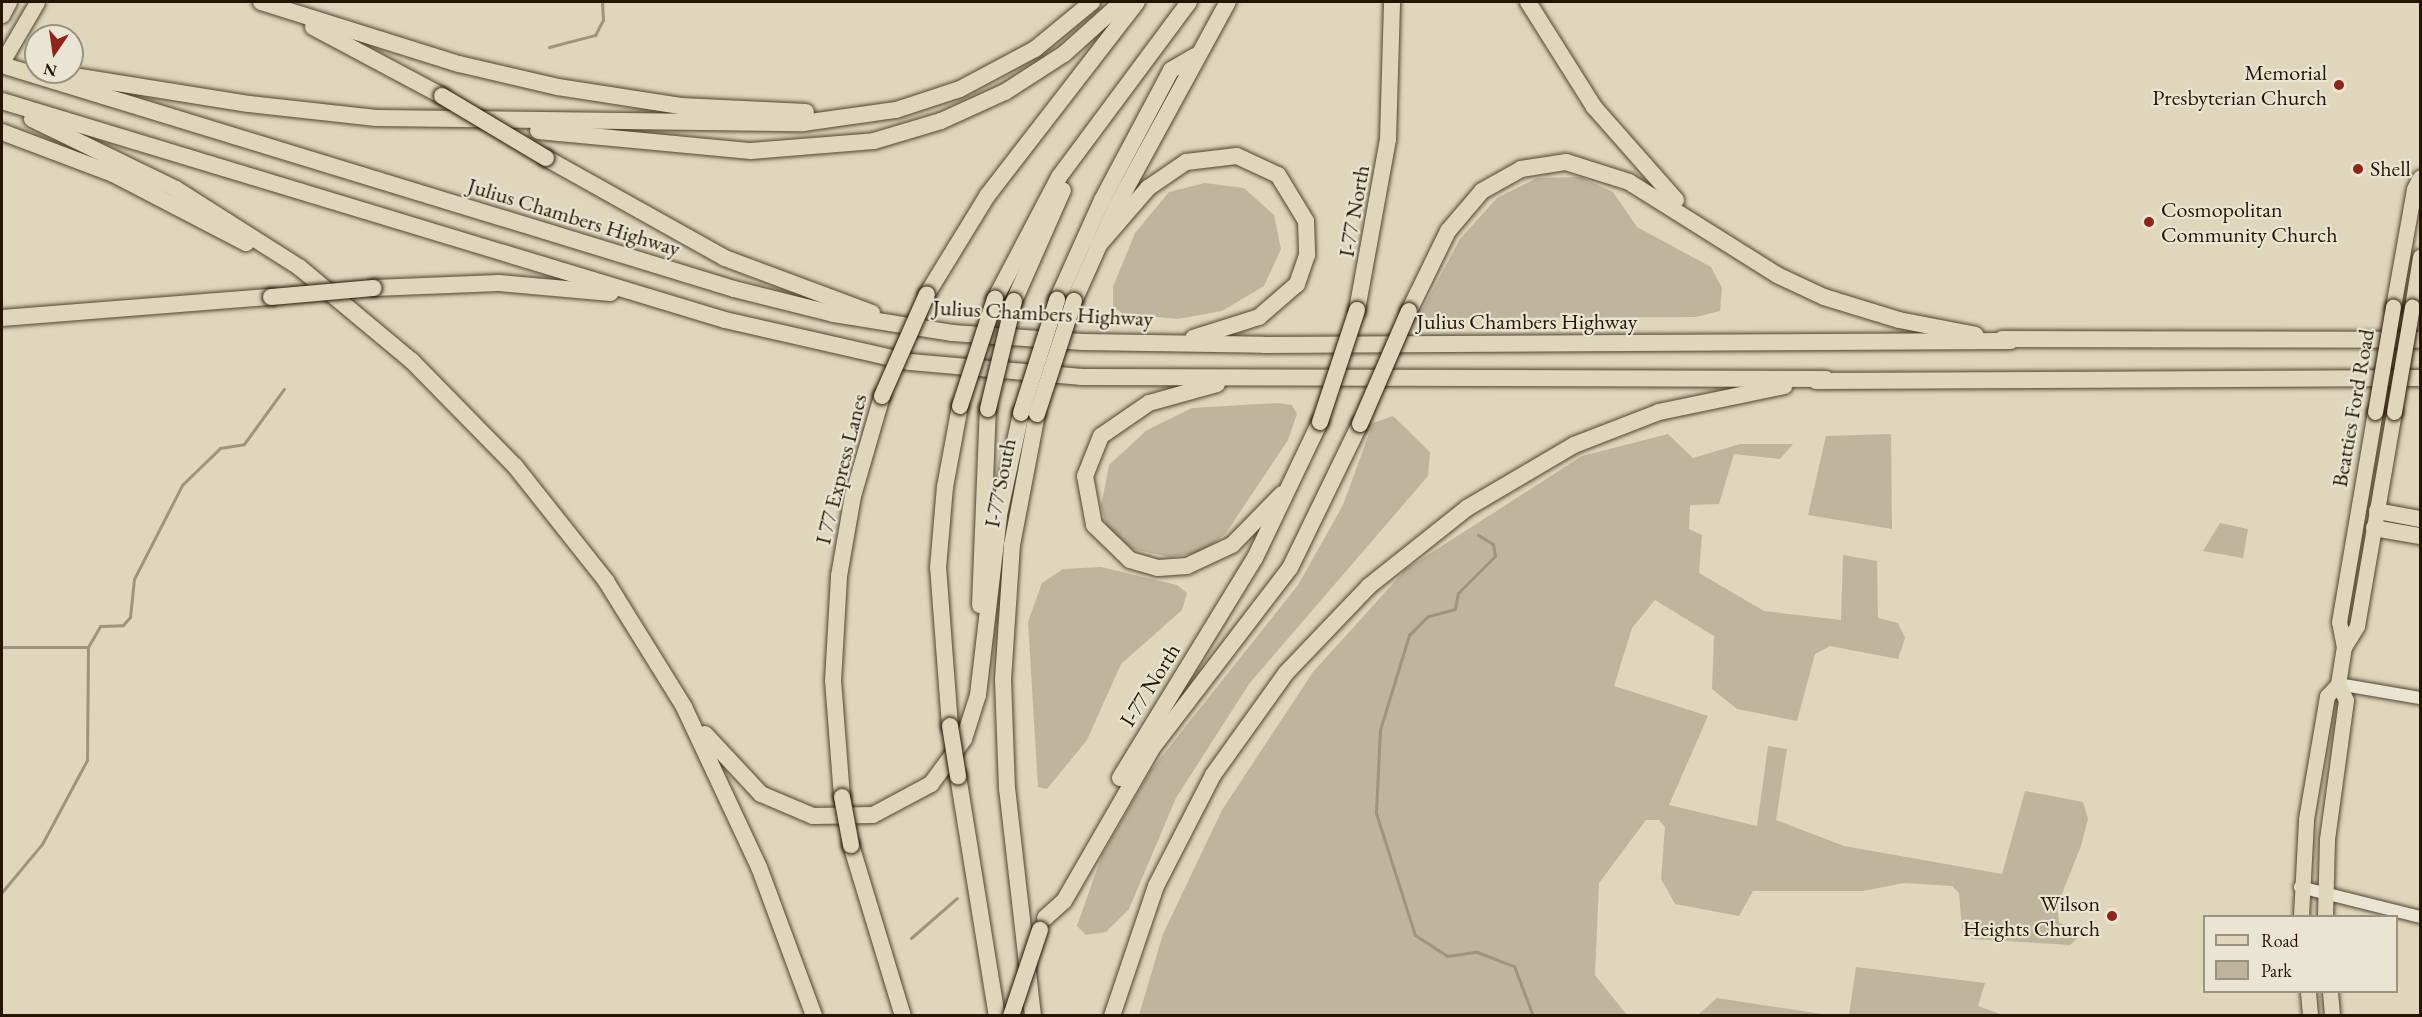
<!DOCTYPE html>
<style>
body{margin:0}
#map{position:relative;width:2422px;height:1017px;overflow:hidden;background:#dfd6bc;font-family:"EB Garamond",serif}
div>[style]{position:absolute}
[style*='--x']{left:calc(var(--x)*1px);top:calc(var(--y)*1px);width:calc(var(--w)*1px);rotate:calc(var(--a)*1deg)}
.green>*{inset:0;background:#bfb59c}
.stream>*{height:3px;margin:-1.5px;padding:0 1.5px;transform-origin:1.5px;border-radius:1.5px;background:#9f947c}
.roads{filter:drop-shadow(0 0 2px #53442f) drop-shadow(0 0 2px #53442f)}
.minor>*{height:12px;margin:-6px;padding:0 6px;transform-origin:6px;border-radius:6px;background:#eae4d3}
.major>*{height:15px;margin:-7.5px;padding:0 7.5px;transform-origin:7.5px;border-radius:7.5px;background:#dfd6bc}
.highway>*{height:16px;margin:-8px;padding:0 8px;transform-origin:8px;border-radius:8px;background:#dfd6bc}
.bridges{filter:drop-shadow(0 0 2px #241400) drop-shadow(0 0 2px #241400)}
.major-bridge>*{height:15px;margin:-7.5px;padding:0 7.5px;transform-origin:7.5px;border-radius:7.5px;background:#dfd6bc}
.highway-bridge>*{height:16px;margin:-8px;padding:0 8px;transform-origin:8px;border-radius:8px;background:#dfd6bc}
.dots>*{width:16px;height:16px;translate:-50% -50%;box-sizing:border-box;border:3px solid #eae4d3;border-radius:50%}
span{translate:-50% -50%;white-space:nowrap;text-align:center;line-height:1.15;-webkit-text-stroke:4.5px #eae4d3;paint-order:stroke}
.poi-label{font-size:22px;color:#241400}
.right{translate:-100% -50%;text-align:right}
.left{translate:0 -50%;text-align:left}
.street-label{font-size:22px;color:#241400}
.frame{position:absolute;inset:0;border:3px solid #241400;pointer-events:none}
.legend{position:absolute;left:2203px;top:915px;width:195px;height:78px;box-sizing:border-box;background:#eae4d3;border:2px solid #9b917f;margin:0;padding:8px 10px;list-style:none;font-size:18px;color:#241400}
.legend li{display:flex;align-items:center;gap:12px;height:30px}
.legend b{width:30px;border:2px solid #9b917f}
.north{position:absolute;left:24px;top:24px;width:60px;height:60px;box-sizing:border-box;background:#eae4d3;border:2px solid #9b917f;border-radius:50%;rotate:193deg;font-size:16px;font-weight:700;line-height:24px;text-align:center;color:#241400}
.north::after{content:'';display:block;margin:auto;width:21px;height:27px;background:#8f2418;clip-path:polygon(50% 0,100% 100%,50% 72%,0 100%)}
</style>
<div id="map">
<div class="green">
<i style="clip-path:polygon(1580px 177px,1613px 192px,1637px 227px,1711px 267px,1722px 288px,1720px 311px,1696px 317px,1428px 318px,1421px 312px,1460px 239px,1497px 198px,1537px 178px)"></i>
<i style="clip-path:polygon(1205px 183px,1244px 188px,1274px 215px,1281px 249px,1264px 286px,1222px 311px,1178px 319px,1123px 314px,1113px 306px,1113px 287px,1135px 233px,1169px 192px)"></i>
<i style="clip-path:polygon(1278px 403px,1292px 405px,1297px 414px,1288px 440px,1226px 533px,1203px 552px,1169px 557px,1133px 549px,1108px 531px,1101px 506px,1109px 465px,1147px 430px,1192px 408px)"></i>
<i style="clip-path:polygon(1393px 416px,1430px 452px,1428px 476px,1249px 684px,1176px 798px,1129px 909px,1106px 932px,1086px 935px,1077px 926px,1102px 855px,1151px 770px,1298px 585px,1343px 505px,1373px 423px)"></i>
<i style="clip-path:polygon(1668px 434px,1693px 458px,1740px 444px,1793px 444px,1780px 459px,1734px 454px,1719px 504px,1690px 505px,1689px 529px,1702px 535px,1699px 573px,1764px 611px,1841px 620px,1843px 555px,1877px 561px,1878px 618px,1898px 623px,1905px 638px,1898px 659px,1830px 646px,1815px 654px,1797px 721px,1737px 709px,1712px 689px,1714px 636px,1655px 600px,1632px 628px,1614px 686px,1708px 716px,1669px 805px,1757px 826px,1768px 746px,1787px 749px,1776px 820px,1844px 846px,2002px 874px,2025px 791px,2083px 802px,2088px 819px,2081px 846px,2057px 906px,2059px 923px,2077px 927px,2079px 937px,2070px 945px,1972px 939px,1962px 928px,1959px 893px,1952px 886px,1904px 883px,1863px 891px,1753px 891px,1739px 916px,1675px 904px,1661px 879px,1665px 827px,1659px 820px,1646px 820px,1599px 883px,1595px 975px,1627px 1015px,1139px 1015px,1163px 934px,1222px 810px,1313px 672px,1406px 569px,1582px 456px)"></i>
<i style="clip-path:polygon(1891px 434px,1892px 529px,1808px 515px,1826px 436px)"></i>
<i style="clip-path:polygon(2220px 523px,2248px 529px,2243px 558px,2203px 551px)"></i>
<i style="clip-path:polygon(1101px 567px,1177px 585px,1187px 593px,1182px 610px,1121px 664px,1087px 740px,1047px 789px,1038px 787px,1028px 622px,1042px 583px,1063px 569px)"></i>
<i style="clip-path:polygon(1856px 967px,1985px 983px,1978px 1006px,2003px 1015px,1849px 1015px)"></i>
<i style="clip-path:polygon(1717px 998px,1828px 1015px,1698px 1015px)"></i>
</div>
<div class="stream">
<i style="--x:549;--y:47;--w:48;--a:-14.6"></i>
<i style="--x:595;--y:35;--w:17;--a:-62"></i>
<i style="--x:603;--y:20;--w:18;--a:-93"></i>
<i style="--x:1478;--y:535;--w:17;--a:31"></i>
<i style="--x:1493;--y:544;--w:12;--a:81"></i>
<i style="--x:1495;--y:556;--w:52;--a:135"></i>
<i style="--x:1458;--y:593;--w:16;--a:101"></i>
<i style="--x:1455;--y:609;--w:28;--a:165"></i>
<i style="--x:1428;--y:616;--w:27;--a:135"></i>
<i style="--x:1409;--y:635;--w:99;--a:107"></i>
<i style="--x:1380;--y:730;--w:83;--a:92.8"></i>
<i style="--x:1376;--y:813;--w:128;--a:72.3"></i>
<i style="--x:1415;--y:935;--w:38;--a:33"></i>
<i style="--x:1447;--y:956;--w:30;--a:-8"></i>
<i style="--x:1477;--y:952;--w:40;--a:21"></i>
<i style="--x:1514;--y:966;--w:53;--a:69.2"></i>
<i style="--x:2;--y:647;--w:86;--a:0"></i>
<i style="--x:2;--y:892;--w:62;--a:-50.2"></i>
<i style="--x:42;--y:844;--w:95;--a:-61.8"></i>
<i style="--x:87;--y:760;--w:113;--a:-89.5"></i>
<i style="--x:88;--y:647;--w:24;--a:-60"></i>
<i style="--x:100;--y:626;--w:23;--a:-2"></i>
<i style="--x:123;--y:625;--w:11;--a:-49"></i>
<i style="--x:130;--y:617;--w:38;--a:-84"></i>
<i style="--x:134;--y:579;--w:106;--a:-62.9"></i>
<i style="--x:182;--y:485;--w:53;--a:-44.2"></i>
<i style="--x:220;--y:448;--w:24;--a:-9"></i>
<i style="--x:244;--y:444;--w:68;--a:-54"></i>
<i style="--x:911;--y:938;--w:61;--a:-41"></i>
</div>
<div class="roads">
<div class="minor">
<i style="--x:2338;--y:684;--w:83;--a:9.7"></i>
<i style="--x:2300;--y:887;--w:124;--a:14"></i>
</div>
<div class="major">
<i style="--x:2;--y:15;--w:15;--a:-62"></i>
<i style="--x:2;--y:62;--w:69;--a:-59.7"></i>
<i style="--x:2393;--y:307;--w:120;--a:-79.9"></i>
<i style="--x:2414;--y:189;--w:13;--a:-63"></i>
<i style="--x:2412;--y:307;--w:51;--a:-80.9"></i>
<i style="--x:2344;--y:647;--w:25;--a:-58"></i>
<i style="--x:2357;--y:626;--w:217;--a:-80.2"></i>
<i style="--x:2301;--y:916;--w:97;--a:-87"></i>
<i style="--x:2306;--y:819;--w:125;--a:-80.3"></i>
<i style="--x:2327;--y:696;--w:16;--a:-47"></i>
<i style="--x:2338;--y:684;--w:37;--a:-81"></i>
<i style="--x:2344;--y:647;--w:25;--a:-101"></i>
<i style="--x:2339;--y:622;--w:213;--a:-80.3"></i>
<i style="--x:2325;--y:916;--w:77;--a:-88.5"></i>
<i style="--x:2327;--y:839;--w:140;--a:-82.2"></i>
<i style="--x:2346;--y:700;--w:18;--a:-117"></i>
<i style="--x:2308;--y:992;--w:24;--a:85"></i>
<i style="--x:2330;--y:992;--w:24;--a:85"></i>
</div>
<div class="highway">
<i style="--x:261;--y:2;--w:207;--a:17.4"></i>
<i style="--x:459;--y:64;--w:102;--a:13.1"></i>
<i style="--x:558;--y:87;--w:124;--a:8.8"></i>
<i style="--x:681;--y:106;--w:125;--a:2.7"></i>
<i style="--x:1528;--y:2;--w:124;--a:57.8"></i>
<i style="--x:1594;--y:107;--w:124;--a:48.6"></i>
<i style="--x:313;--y:27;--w:146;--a:28.1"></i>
<i style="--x:2;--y:65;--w:766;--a:17.01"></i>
<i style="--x:734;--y:289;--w:103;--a:14"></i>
<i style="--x:834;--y:314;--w:120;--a:9.1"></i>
<i style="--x:952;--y:333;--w:131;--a:3.9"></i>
<i style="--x:1083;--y:342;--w:181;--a:0.9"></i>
<i style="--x:1264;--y:345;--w:747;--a:-0.31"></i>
<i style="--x:55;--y:73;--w:196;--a:9.1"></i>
<i style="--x:249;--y:104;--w:128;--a:6.3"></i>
<i style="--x:376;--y:118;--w:427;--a:0.7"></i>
<i style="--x:803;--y:123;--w:94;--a:-8"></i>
<i style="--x:896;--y:110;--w:67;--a:-18.2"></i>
<i style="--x:960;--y:89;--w:85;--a:-28.1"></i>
<i style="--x:1035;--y:49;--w:74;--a:-39.5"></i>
<i style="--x:2;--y:101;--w:755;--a:16.85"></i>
<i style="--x:725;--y:320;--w:190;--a:12.8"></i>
<i style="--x:910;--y:362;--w:173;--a:5"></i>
<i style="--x:1082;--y:377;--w:744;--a:0.15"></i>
<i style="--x:32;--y:119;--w:160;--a:25.9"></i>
<i style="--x:176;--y:189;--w:146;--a:32.4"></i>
<i style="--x:299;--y:267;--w:147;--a:39.8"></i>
<i style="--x:412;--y:361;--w:147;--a:45.6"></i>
<i style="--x:515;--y:466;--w:147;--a:51.6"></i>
<i style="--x:606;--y:581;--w:148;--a:58.2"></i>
<i style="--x:684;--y:707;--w:177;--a:64.9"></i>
<i style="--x:759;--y:867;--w:159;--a:69.7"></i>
<i style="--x:538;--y:131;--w:214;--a:5.4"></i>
<i style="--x:751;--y:151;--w:123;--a:-4.6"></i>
<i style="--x:874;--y:141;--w:70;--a:-16.6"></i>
<i style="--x:941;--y:121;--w:70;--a:-24.4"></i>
<i style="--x:1005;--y:92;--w:70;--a:-32.8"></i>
<i style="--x:1064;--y:54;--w:78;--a:-41.9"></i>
<i style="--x:2;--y:132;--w:119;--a:20.7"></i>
<i style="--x:113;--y:174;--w:150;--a:27.4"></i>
<i style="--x:546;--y:158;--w:205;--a:29.2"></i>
<i style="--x:725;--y:258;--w:157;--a:20.5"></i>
<i style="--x:1098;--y:246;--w:77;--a:-49.2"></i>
<i style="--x:1148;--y:188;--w:46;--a:-34.4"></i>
<i style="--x:1186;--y:162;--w:51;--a:-6.7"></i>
<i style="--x:1237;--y:156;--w:45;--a:24.9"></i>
<i style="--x:1278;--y:175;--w:54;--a:58.7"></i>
<i style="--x:1306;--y:221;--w:34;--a:88"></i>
<i style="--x:1307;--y:255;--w:31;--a:109"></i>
<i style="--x:1297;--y:284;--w:50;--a:139"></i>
<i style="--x:1259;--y:317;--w:69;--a:162.3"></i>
<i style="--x:374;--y:288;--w:125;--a:-2.3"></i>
<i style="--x:499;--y:283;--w:112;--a:5.1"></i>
<i style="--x:927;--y:294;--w:115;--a:-58.5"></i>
<i style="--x:987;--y:196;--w:245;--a:-52.3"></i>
<i style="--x:995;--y:299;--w:138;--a:-62.3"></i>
<i style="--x:1059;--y:177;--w:218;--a:-53.4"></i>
<i style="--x:1057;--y:300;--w:110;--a:-65.8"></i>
<i style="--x:1102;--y:200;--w:147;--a:-62"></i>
<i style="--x:1171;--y:70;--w:28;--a:-30"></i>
<i style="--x:1014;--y:301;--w:121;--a:-66.2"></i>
<i style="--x:1074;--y:301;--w:103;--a:-65.9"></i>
<i style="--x:1116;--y:207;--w:234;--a:-61.4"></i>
<i style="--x:1357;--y:310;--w:174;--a:-79.7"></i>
<i style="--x:1388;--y:139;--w:137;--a:-88.3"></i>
<i style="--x:1409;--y:311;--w:89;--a:-64"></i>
<i style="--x:1448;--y:231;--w:52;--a:-49.6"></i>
<i style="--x:1482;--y:191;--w:45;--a:-29.4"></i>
<i style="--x:1521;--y:169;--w:46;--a:-8.8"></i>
<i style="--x:1566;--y:162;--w:66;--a:17.6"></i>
<i style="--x:1629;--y:182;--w:175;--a:32.1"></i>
<i style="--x:1777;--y:275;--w:52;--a:25.1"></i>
<i style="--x:1824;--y:297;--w:78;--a:17"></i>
<i style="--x:1899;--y:320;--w:78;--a:11"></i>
<i style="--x:2;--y:318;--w:270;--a:-4.5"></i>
<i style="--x:2002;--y:339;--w:418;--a:0.1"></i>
<i style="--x:1816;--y:381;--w:604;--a:-0.28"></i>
<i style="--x:1217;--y:384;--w:71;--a:164.4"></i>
<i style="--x:1149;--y:403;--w:58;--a:145.5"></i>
<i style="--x:1101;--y:436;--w:43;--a:111.8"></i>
<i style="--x:1085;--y:476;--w:50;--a:79.6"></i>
<i style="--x:1094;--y:525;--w:50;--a:44.2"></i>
<i style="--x:1130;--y:560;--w:29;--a:16"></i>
<i style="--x:1158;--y:568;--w:29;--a:-4"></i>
<i style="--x:1187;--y:566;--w:50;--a:-25"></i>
<i style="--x:1232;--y:545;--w:71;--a:-45.6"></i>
<i style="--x:2377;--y:511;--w:44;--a:10.5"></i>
<i style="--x:2374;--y:528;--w:47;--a:9.9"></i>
<i style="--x:980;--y:605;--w:196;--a:-87.7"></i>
<i style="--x:950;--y:726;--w:158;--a:-94.3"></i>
<i style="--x:938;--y:568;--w:81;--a:-85.1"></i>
<i style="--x:945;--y:487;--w:82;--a:-79.5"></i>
<i style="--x:705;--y:734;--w:82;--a:47"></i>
<i style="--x:761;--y:794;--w:56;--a:22.9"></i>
<i style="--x:813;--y:816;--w:60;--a:-1"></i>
<i style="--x:873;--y:815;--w:66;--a:-28.1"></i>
<i style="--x:931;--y:784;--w:56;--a:-53.7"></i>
<i style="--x:964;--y:739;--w:46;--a:-72.3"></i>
<i style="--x:978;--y:695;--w:181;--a:-83.3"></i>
<i style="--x:999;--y:515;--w:104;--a:-77.8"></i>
<i style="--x:958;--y:776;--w:243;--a:80.8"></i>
<i style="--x:1120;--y:778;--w:258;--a:-58.5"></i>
<i style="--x:1255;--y:558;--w:151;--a:-64.5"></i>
<i style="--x:842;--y:797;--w:116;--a:-94.4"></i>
<i style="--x:833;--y:681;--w:105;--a:-86.7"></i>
<i style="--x:839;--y:576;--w:81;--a:-80.1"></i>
<i style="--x:853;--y:496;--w:104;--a:-73.8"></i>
<i style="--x:851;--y:845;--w:179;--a:73.1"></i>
<i style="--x:1045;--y:918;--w:25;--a:-42"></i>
<i style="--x:1064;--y:901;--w:178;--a:-60"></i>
<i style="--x:1153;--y:747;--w:225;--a:-52.6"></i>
<i style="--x:1290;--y:568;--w:160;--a:-64.1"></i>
<i style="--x:1033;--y:1016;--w:228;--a:-96.5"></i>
<i style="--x:1007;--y:789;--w:109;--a:-92.1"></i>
<i style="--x:1003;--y:680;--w:135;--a:-86.2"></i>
<i style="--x:1012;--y:545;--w:133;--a:-79.2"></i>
<i style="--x:1112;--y:1016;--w:137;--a:-71.3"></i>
<i style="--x:1156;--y:886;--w:125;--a:-62.8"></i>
<i style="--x:1213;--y:775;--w:125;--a:-54.4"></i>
<i style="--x:1286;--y:673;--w:120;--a:-46.3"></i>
<i style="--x:1369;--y:586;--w:125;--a:-38.5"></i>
<i style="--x:1467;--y:508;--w:124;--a:-30.5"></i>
<i style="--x:1574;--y:445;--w:91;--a:-21.2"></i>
<i style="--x:1659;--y:412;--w:128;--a:-11.7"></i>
</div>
</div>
<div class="bridges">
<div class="major-bridge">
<i style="--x:2375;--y:412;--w:107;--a:-80.3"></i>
<i style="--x:2394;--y:412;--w:107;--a:-80.3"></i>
</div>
<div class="highway-bridge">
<i style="--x:442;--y:96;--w:121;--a:30.8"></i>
<i style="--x:271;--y:297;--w:103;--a:-5"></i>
<i style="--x:882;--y:396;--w:111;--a:-66.2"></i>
<i style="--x:960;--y:406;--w:113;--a:-71.9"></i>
<i style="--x:988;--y:409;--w:111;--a:-76.5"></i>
<i style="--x:1021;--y:413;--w:119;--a:-72.3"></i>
<i style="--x:1037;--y:414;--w:119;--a:-71.9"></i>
<i style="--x:1320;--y:422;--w:118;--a:-71.7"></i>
<i style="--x:1360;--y:424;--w:123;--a:-66.6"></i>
<i style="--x:950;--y:726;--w:51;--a:80.9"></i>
<i style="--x:842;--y:797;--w:49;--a:79.4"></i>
<i style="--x:1011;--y:1016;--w:91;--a:-71.4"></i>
</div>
</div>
<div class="dots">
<i style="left:2339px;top:85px;background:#8f2418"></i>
<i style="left:2358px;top:169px;background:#8f2418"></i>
<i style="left:2149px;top:222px;background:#8f2418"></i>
<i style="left:2112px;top:916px;background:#8f2418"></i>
</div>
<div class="poi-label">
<span class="right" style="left:2327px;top:85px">Memorial<br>Presbyterian Church</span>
<span class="left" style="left:2370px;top:169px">Shell</span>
<span class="left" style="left:2161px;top:222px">Cosmopolitan<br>Community Church</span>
<span class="right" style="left:2100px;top:916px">Wilson<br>Heights Church</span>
</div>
<div class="street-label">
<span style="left:1354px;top:211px;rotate:-80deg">I-77 North</span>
<span style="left:574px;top:217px;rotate:17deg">Julius Chambers Highway</span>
<span style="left:1043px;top:313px;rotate:3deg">Julius Chambers Highway</span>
<span style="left:1527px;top:322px">Julius Chambers Highway</span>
<span style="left:2353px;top:408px;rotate:-80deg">Beatties Ford Road</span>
<span style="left:841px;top:469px;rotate:-76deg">I 77 Express Lanes</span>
<span style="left:1000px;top:483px;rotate:-79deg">I-77 South</span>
<span style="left:1150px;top:685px;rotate:-58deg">I-77 North</span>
</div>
<div class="frame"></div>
<ul class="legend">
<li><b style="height:8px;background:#dfd6bc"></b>Road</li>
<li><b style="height:16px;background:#bfb59c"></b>Park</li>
</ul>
<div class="north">N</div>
</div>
